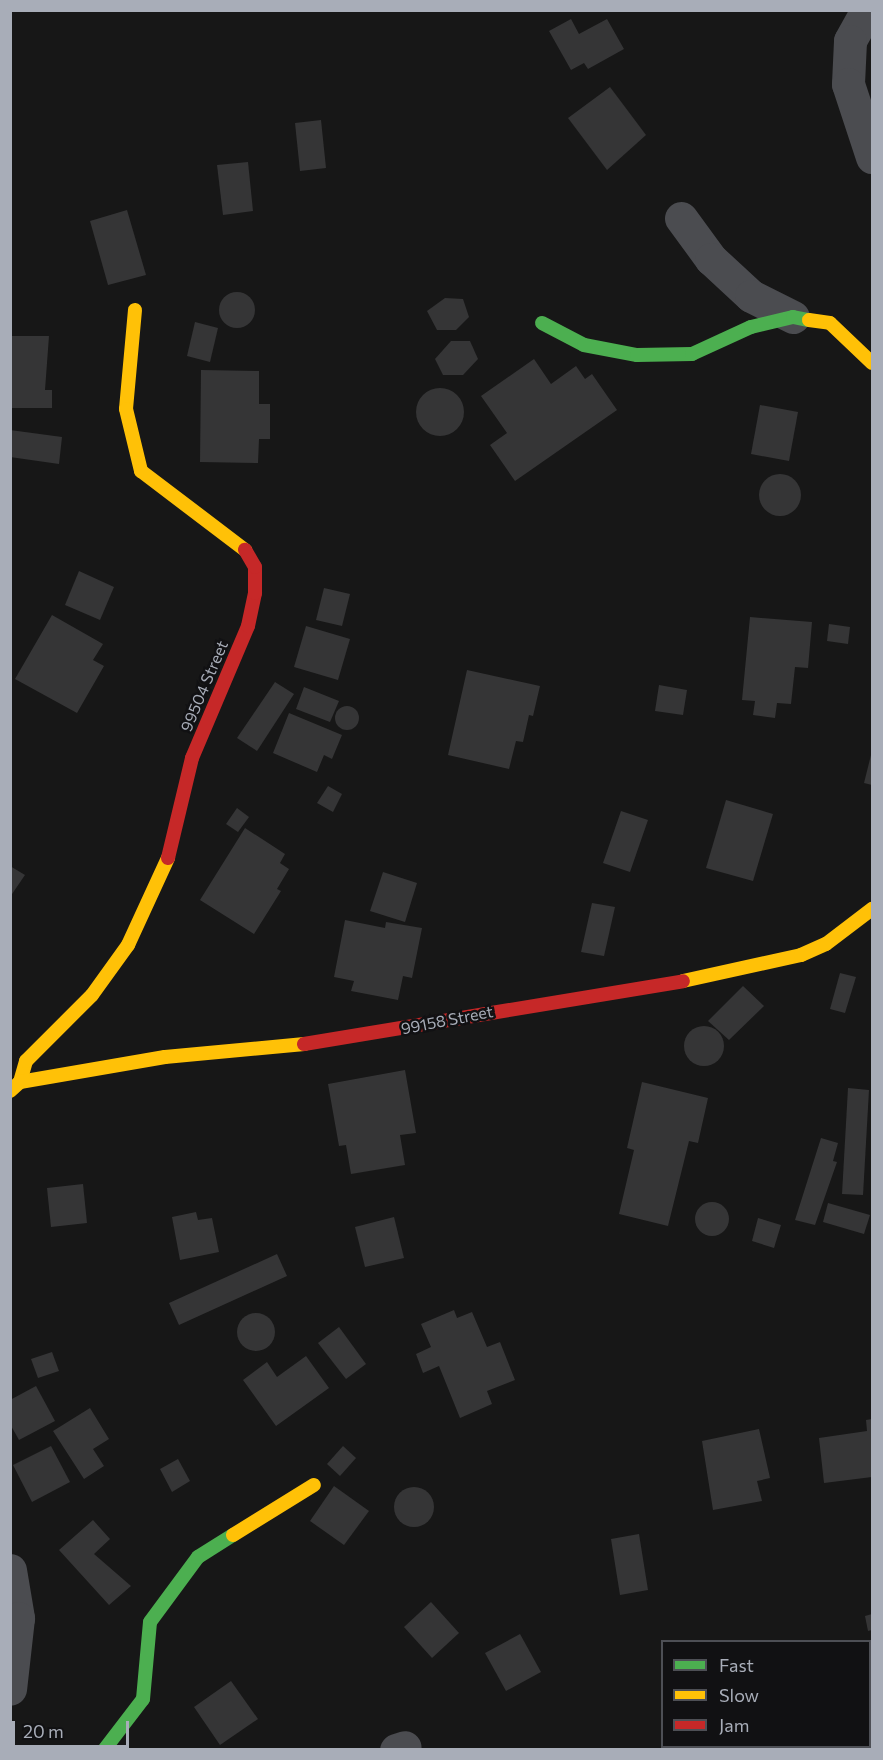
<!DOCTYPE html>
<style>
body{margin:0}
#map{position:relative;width:883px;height:1760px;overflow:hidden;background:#171717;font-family:Commissioner,sans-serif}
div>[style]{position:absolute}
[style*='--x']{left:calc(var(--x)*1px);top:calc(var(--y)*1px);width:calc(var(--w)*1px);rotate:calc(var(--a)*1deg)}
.building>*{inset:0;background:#353536}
.round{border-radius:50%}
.street>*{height:33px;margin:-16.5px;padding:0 16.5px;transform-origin:16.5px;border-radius:16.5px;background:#4b4c50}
.fast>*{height:14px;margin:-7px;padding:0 7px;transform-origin:7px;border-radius:7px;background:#4caf50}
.slow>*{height:14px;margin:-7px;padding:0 7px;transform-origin:7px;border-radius:7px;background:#ffc107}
.jam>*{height:14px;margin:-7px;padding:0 7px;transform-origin:7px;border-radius:7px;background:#c62828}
span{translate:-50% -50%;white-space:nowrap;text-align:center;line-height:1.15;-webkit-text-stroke:5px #111113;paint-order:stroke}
.street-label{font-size:16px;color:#a8adb8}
.frame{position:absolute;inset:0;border:12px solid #a8adb8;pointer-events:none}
.legend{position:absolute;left:661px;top:1640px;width:210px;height:108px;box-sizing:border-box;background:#111113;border:2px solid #4d4f55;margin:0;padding:8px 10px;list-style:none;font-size:18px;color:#a8adb8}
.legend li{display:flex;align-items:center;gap:12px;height:30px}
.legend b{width:30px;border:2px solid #4d4f55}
.scale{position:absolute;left:12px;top:1721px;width:117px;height:27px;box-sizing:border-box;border:3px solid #a8adb8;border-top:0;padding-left:8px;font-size:18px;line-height:21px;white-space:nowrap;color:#a8adb8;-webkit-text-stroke:4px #111113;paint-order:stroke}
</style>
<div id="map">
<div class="building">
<i style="clip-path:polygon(571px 19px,579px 34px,607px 19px,624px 49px,588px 69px,584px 63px,571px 70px,549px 31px)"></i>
<i style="clip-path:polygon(610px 87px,646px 135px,607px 170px,568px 118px)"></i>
<i style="clip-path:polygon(321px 120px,326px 168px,300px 171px,295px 123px)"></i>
<i style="clip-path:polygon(248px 162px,253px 211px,223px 215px,217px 165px)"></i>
<i style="clip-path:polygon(127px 210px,146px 275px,108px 285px,90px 221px)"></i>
<i class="round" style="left:219px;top:292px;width:36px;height:36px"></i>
<i style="clip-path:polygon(445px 298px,463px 299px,469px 317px,456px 330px,437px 330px,427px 311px)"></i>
<i style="clip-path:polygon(195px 322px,218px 328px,210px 362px,187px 356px)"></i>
<i style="clip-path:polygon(10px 336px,49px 336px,45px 390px,52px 390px,52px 408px,10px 408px)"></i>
<i style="clip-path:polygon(451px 341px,470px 341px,478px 359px,463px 375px,443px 375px,435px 359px)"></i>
<i style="clip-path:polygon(534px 359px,551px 384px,576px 366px,585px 379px,592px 374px,617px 410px,515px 481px,490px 445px,507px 433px,481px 396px)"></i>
<i style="clip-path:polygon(201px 370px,259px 371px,259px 404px,270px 404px,270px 439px,259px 439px,258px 463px,200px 462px)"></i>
<i class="round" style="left:416px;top:388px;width:48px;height:48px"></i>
<i style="clip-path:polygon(760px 405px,798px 412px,789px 461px,751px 454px)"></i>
<i style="clip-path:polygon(10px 430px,62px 437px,59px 464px,10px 457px)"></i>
<i class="round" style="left:759px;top:474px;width:42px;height:42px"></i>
<i style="clip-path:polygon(79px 571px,114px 587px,100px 620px,65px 605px)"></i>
<i style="clip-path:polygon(324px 588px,350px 594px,342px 626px,316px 620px)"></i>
<i style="clip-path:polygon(52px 615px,103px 644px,93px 660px,104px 666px,77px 713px,15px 679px)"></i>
<i style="clip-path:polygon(750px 617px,812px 622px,808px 668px,795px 667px,791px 704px,777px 703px,775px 718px,753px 715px,755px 701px,742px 700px)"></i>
<i style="clip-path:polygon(829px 624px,850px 627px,848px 644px,827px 641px)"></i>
<i style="clip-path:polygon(306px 626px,350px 639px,338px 680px,294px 667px)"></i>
<i style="clip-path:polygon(467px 670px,540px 686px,533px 716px,529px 715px,523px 742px,516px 741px,509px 769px,448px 755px)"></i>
<i style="clip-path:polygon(275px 682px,294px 694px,257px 751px,237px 738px)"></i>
<i style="clip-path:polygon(659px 685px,687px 690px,683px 715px,655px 711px)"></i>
<i style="clip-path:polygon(304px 687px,339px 701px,330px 722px,296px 709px)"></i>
<i class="round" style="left:335px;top:706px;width:24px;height:24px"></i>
<i style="clip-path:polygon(289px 713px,342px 735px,332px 759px,324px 755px,317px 772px,273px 753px)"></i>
<i style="clip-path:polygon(872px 751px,872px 785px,864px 783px)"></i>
<i style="clip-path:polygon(328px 786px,342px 794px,333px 812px,317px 803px)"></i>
<i style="clip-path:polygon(726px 800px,773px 814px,753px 881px,706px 868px)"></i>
<i style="clip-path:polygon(237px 808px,249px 817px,238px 832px,226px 824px)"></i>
<i style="clip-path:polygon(621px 811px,648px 820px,630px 872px,603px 863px)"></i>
<i style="clip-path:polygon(245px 828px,285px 854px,280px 863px,289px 869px,277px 889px,281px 891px,254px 934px,200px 900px)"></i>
<i style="clip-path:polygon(10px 866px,25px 875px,10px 897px)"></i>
<i style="clip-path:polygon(383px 872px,417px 883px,405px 922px,370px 911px)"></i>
<i style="clip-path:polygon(592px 903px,615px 907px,604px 956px,581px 952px)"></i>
<i style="clip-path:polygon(345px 920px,385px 928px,386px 922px,422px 928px,412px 978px,403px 976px,398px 1000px,351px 991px,354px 981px,334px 977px)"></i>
<i style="clip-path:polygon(840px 973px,856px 977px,845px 1013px,830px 1009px)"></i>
<i style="clip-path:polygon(743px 986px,764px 1006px,729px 1040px,708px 1021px)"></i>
<i class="round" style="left:684px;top:1026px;width:40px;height:40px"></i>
<i style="clip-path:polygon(405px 1070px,416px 1133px,400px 1135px,405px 1165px,351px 1174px,346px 1145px,339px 1146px,328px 1084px)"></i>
<i style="clip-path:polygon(642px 1082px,708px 1098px,698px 1143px,689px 1141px,668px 1226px,619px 1214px,634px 1150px,627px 1148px)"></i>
<i style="clip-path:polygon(848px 1088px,869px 1090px,863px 1195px,842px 1194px)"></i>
<i style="clip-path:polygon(821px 1138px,838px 1143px,833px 1161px,837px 1162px,815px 1225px,795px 1220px)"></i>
<i style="clip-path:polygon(83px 1184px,87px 1223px,51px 1227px,47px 1188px)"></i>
<i class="round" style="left:695px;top:1202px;width:34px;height:34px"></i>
<i style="clip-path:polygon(828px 1203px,870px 1215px,864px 1234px,823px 1222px)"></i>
<i style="clip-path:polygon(196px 1212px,198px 1220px,212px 1218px,219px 1252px,180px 1260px,172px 1217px)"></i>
<i style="clip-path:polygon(394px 1217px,404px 1258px,365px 1267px,355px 1227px)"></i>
<i style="clip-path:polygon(758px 1218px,781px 1225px,774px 1248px,752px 1241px)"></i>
<i style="clip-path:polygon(277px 1254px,287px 1276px,179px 1325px,169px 1303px)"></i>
<i style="clip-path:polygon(454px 1310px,457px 1318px,472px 1312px,487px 1347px,500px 1342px,515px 1380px,487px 1391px,492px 1404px,460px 1418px,439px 1366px,423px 1373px,416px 1354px,431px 1347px,421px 1324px)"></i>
<i class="round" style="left:237px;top:1313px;width:38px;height:38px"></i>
<i style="clip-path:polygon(339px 1327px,366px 1364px,346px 1379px,318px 1343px)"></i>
<i style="clip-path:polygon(52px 1352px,59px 1371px,38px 1378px,31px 1359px)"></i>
<i style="clip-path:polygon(306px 1356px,329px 1388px,276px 1426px,243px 1380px,267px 1362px,277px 1377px)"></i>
<i style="clip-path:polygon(36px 1386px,55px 1421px,19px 1440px,10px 1424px,10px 1400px)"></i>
<i style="clip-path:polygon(90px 1408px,109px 1439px,93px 1449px,104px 1466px,84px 1479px,53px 1431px)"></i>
<i style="clip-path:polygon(872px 1419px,872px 1477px,824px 1483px,819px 1438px,867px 1431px,866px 1420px)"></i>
<i style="clip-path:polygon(759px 1429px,770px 1478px,757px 1481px,762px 1501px,713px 1510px,702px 1441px)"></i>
<i style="clip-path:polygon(51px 1446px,70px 1482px,32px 1502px,13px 1465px)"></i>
<i style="clip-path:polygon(343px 1446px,356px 1458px,340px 1476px,327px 1464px)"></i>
<i style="clip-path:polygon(178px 1459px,190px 1481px,172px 1492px,160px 1469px)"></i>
<i style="clip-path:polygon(334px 1486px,369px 1511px,344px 1545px,310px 1521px)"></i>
<i class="round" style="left:394px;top:1487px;width:40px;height:40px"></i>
<i style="clip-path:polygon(93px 1520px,110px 1539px,94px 1554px,131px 1586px,109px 1605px,59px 1550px)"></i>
<i style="clip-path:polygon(639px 1534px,648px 1590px,620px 1595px,611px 1539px)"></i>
<i style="clip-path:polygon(431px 1602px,459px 1633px,432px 1658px,404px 1627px)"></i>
<i style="clip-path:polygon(872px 1614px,872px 1630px,868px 1631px,865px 1616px)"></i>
<i style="clip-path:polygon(520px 1634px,541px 1672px,506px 1691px,485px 1653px)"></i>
<i style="clip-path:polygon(231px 1681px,258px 1719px,220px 1745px,194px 1707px)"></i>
</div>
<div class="street">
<i style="--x:867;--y:10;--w:35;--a:119"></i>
<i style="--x:850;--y:41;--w:43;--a:92.7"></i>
<i style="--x:848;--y:84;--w:77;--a:71.8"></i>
<i style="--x:681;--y:218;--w:51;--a:53.8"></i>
<i style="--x:711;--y:259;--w:54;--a:42.8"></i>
<i style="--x:751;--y:296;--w:47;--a:26.6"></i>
<i style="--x:10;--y:1570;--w:49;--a:80.5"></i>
<i style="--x:18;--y:1618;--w:71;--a:96.4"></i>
<i style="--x:396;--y:1750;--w:9;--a:-18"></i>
</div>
<div class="fast">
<i style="--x:542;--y:323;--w:47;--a:27.6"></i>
<i style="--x:584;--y:345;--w:54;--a:10.7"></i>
<i style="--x:637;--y:355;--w:55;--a:-1"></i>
<i style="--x:692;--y:354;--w:65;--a:-24.6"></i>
<i style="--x:751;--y:327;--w:43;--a:-13.4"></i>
<i style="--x:793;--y:317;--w:16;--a:11"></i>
<i style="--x:104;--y:1750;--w:64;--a:-52.6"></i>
<i style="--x:143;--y:1699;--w:77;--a:-84.8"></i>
<i style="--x:150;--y:1622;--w:81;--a:-53.6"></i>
<i style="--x:198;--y:1557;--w:41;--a:-32.2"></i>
</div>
<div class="slow">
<i style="--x:135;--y:310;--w:99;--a:95.2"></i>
<i style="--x:126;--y:409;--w:64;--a:76.4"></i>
<i style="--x:141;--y:471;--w:131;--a:37.2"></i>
<i style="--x:809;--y:320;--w:21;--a:8"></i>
<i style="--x:830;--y:323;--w:58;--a:43.6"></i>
<i style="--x:683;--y:981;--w:121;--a:-12.4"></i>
<i style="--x:801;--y:955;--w:27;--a:-24"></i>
<i style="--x:826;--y:944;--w:58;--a:-37.3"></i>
<i style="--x:20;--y:1082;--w:22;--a:-74"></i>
<i style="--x:26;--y:1061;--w:93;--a:-45"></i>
<i style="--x:92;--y:995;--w:62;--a:-54.2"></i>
<i style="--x:128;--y:945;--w:96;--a:-65.3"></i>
<i style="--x:10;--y:1091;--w:13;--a:-42"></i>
<i style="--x:20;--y:1082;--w:147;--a:-9.8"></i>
<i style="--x:165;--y:1057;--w:140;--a:-5.3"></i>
<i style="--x:233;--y:1535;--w:95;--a:-31.7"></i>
</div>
<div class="jam">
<i style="--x:168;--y:858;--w:103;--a:-76.5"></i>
<i style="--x:192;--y:758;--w:143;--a:-67"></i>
<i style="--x:248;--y:626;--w:34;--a:-78"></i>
<i style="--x:255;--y:593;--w:26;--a:-90"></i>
<i style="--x:255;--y:567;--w:20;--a:-120"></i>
<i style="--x:304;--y:1044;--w:384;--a:-9.4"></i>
</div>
<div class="street-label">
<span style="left:204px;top:686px;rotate:-67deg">99504 Street</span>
<span style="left:447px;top:1020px;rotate:-11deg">99158 Street</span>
</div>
<div class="frame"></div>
<ul class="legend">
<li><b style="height:8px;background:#4caf50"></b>Fast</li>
<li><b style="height:8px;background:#ffc107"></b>Slow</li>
<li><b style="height:8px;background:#c62828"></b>Jam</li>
</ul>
<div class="scale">20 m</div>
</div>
